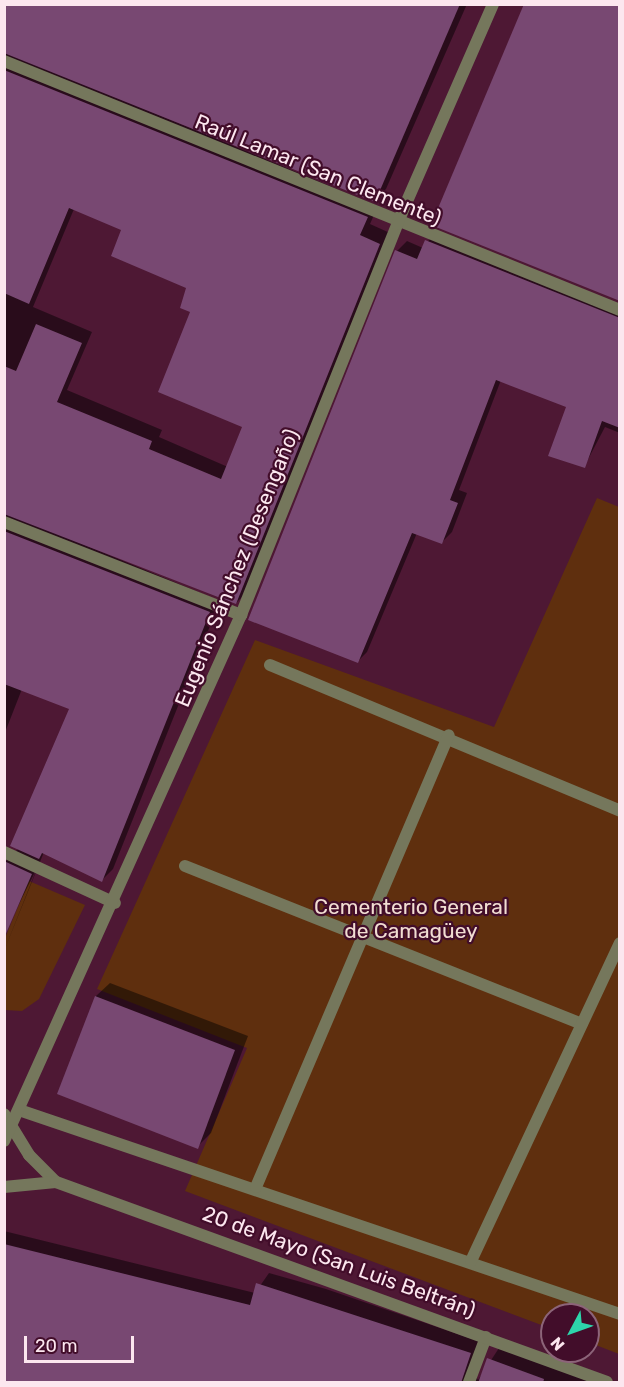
<!DOCTYPE html>
<meta charset="utf-8">
<style>
body{margin:0}
#map{position:relative;width:624px;height:1387px;overflow:hidden;background:#4e1834;font-family:Rubik,sans-serif}
div>[style]{position:absolute}
[style*='--x']{left:calc(var(--x)*1px);top:calc(var(--y)*1px);width:calc(var(--w)*1px);rotate:calc(var(--a)*1deg)}
.green>*{inset:0;background:#5f2f0e}
.shadow>*{inset:0;background:#0007}
.building>*{inset:0;background:#784872}
.service>*{height:12px;margin:-6px;padding:0 6px;transform-origin:6px;border-radius:6px;background:#75775c}
.minor>*{height:12px;margin:-6px;padding:0 6px;transform-origin:6px;border-radius:6px;background:#75775c}
.tertiary>*{height:12px;margin:-6px;padding:0 6px;transform-origin:6px;border-radius:6px;background:#75775c}
span{translate:-50% -50%;white-space:nowrap;text-align:center;line-height:1.15;-webkit-text-stroke:4.5px #420d2a;paint-order:stroke}
.street-label{font-size:21px;color:#fce7ef}
.park-label{font-size:21px;color:#f1ddd2}
.frame{position:absolute;inset:0;border:6px solid #fce7ef;pointer-events:none}
.north{position:absolute;left:540px;top:1303px;width:60px;height:60px;box-sizing:border-box;background:#420d2a;border:2px solid #8c6479;border-radius:50%;rotate:229deg;font-size:16px;font-weight:700;line-height:24px;text-align:center;color:#fce7ef}
.north::after{content:'';display:block;margin:auto;width:21px;height:27px;background:#2dd5ab;clip-path:polygon(50% 0,100% 100%,50% 72%,0 100%)}
.scale{position:absolute;left:24px;top:1336px;width:110px;height:27px;box-sizing:border-box;border:3px solid #fce7ef;border-top:0;padding-left:8px;font-size:18px;line-height:21px;white-space:nowrap;color:#fce7ef;-webkit-text-stroke:4px #420d2a;paint-order:stroke}
</style>
<div id="map">
<div class="green">
<i style="clip-path:polygon(597px 498px,619px 507px,619px 1354px,588px 1342px,588px 1315px,552px 1315px,552px 1329px,185px 1191px,247px 1048px,97px 989px,255px 640px,494px 727px)"></i>
<i style="clip-path:polygon(29px 881px,85px 905px,39px 999px,22px 1011px,5px 1010px,5px 938px)"></i>
</div>
<div class="shadow">
<i style="clip-path:polygon(evenodd,4px 4px,467px 4px,386px 189px,375px 200px,10px 53px,378px 206px,370px 224px,390px 233px,247px 592px,236px 603px,10px 514px,220px 601px,113px 869px,102px 880px,44px 852px,4px 951px,37px 868px,4px 934px,5px 862px,19px 848px,71px 708px,22px 689px,4px 735px,4px 4px,74px 209px,123px 229px,188px 287px,192px 311px,244px 426px,228px 467px,159px 437px,162px 430px,67px 390px,92px 332px,33px 307px,74px 209px)"></i>
<i style="clip-path:polygon(436px 231px,620px 305px,620px 433px,605px 427px,584px 467px,568px 406px,501px 380px,459px 490px,467px 493px,452px 532px,442px 542px,417px 533px,367px 652px,358px 661px,397px 251px,407px 241px,423px 248px)"></i>
<i style="clip-path:polygon(110px 983px,248px 1036px,211px 1133px,197px 1147px,59px 1094px,96px 996px)"></i>
<i style="clip-path:polygon(4px 1231px,255px 1293px,269px 1273px,326px 1289px,481px 1342px,471px 1368px,478px 1380px,499px 1348px,591px 1382px,4px 1382px)"></i>
</div>
<div class="building">
<i style="clip-path:polygon(4px 4px,460px 4px,375px 202px,4px 53px)"></i>
<i style="clip-path:polygon(524px 4px,620px 4px,620px 301px,431px 225px)"></i>
<i style="clip-path:polygon(4px 70px,368px 217px,360px 235px,380px 244px,236px 604px,4px 514px,4px 366px,16px 371px,36px 324px,82px 343px,57px 402px,152px 441px,149px 449px,221px 479px,242px 427px,158px 392px,190px 312px,180px 308px,186px 288px,111px 256px,121px 230px,69px 208px,29px 304px,4px 293px)"></i>
<i style="clip-path:polygon(425px 240px,620px 318px,620px 428px,602px 421px,585px 468px,548px 456px,566px 407px,496px 380px,450px 500px,458px 503px,442px 544px,412px 533px,358px 663px,248px 620px,395px 250px,417px 259px)"></i>
<i style="clip-path:polygon(4px 531px,210px 612px,102px 882px,42px 853px,39px 859px,10px 846px,69px 709px,4px 684px)"></i>
<i style="clip-path:polygon(4px 861px,32px 874px,4px 938px)"></i>
<i style="clip-path:polygon(95px 996px,235px 1050px,198px 1149px,57px 1094px)"></i>
<i style="clip-path:polygon(4px 1244px,250px 1305px,256px 1283px,471px 1353px,461px 1383px,4px 1383px)"></i>
<i style="clip-path:polygon(487px 1358px,544px 1379px,543px 1383px,478px 1383px)"></i>
</div>
<div class="service">
<i style="--x:270;--y:665;--w:379;--a:22.6"></i>
<i style="--x:4;--y:852;--w:122;--a:24.7"></i>
<i style="--x:185;--y:866;--w:427;--a:21.7"></i>
<i style="--x:19;--y:1110;--w:635;--a:18.75"></i>
<i style="--x:256;--y:1187;--w:491;--a:-66.9"></i>
<i style="--x:471;--y:1261;--w:351;--a:-64.9"></i>
</div>
<div class="minor">
<i style="--x:4;--y:522;--w:255;--a:21.4"></i>
<i style="--x:469;--y:1382;--w:48;--a:-69.3"></i>
</div>
<div class="tertiary">
<i style="--x:4;--y:61;--w:664;--a:22.01"></i>
<i style="--x:4;--y:1114;--w:48;--a:58.6"></i>
<i style="--x:29;--y:1155;--w:38;--a:45"></i>
<i style="--x:4;--y:1141;--w:577;--a:-65.75"></i>
<i style="--x:241;--y:615;--w:421;--a:-68.2"></i>
<i style="--x:397;--y:224;--w:240;--a:-66.4"></i>
<i style="--x:4;--y:1187;--w:52;--a:-5.5"></i>
<i style="--x:56;--y:1182;--w:586;--a:19.95"></i>
</div>
<div class="street-label">
<span style="left:318px;top:170px;rotate:22deg">Raúl Lamar (San Clemente)</span>
<span style="left:237px;top:568px;rotate:-68deg">Eugenio Sánchez (Desengaño)</span>
<span style="left:339px;top:1262px;rotate:20deg">20 de Mayo (San Luis Beltrán)</span>
</div>
<div class="park-label">
<span style="left:411px;top:919px">Cementerio General<br>de Camagüey</span>
</div>
<div class="frame"></div>
<div class="north">N</div>
<div class="scale">20 m</div>
</div>
